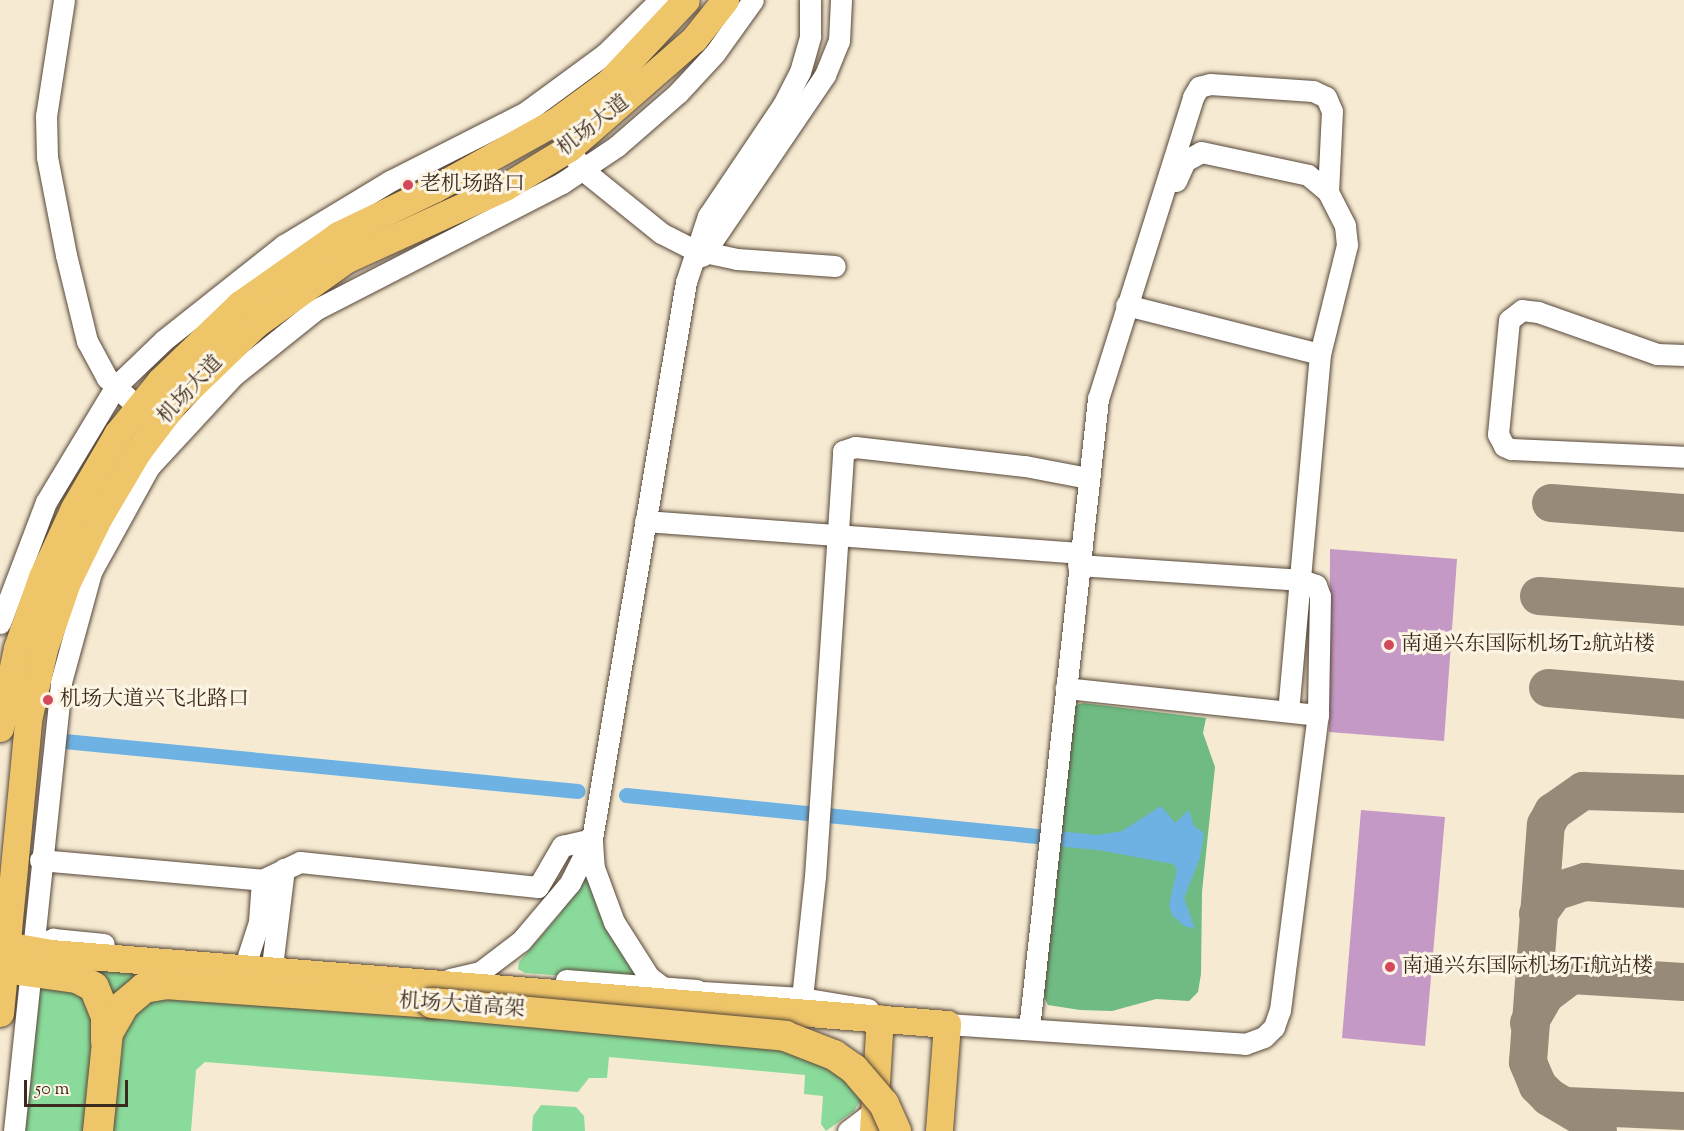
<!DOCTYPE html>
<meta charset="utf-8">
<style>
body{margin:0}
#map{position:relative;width:1684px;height:1131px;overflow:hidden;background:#f6ead2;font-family:"Sorts Mill Goudy","Noto Serif SC",serif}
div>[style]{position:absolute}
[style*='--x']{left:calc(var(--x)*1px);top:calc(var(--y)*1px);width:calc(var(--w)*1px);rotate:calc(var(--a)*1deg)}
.green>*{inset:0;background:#8adb9b}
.forest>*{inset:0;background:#6fbb83}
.water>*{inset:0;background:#6db2e3}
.canal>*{height:15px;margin:-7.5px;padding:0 7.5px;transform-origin:7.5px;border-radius:7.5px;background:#6db2e3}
.taxiway>*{height:38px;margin:-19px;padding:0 19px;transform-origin:19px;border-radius:19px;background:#988a78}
.building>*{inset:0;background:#c599c5}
.roads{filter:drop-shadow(0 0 2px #574739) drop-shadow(0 0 2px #574739)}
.minor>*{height:21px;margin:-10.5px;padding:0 10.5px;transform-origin:10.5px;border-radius:10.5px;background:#fff}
.major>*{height:27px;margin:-13.5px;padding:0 13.5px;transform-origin:13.5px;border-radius:13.5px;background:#eec569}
.highway>*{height:30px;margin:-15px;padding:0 15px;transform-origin:15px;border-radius:15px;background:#eec569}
.bridges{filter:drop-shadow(0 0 2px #574739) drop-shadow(0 0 2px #574739)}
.highway-bridge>*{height:30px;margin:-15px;padding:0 15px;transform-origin:15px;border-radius:15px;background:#eec569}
.dots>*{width:16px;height:16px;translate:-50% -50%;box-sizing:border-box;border:3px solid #fcf5e5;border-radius:50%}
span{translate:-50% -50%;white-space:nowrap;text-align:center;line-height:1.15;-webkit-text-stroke:6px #fcf5e5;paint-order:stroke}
.street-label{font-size:21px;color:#3b2a1e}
.poi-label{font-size:21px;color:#3b2a1e}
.left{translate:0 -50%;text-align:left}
.scale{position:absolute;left:24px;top:1080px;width:104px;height:27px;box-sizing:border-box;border:3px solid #3b2a1e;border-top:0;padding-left:8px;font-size:18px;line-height:21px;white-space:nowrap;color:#3b2a1e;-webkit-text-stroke:4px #fcf5e5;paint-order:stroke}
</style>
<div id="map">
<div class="green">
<i style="clip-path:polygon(581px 879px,588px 881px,638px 972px,632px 981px,525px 973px,518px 969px,519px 962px,560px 914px)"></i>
<i style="clip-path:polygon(45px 965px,135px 973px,138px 976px,109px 999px)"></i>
<i style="clip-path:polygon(65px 981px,94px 1008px,87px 1131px,18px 1131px,35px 985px)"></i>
<i style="clip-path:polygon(149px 990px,759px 1042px,804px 1055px,839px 1075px,862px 1098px,854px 1111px,826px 1131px,821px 1124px,823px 1096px,804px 1094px,805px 1075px,609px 1057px,607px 1078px,589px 1078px,578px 1092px,205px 1062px,196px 1070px,191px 1131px,111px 1131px,121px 1029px)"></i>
<i style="clip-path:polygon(541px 1105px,576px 1107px,584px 1116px,585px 1131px,532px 1131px,533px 1116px)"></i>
</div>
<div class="forest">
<i style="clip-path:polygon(1083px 703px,1206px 718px,1203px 733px,1215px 767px,1202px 892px,1201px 974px,1198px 992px,1189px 1001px,1156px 999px,1112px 1011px,1080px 1010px,1048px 1005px,1042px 993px,1069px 707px)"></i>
</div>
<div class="water">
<i style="clip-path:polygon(1161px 806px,1175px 823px,1189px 810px,1194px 826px,1204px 833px,1200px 858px,1184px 898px,1195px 929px,1184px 926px,1172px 915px,1169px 905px,1177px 869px,1173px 864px,1093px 849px,1091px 842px,1098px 835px,1122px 831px)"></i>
</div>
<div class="canal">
<i style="--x:64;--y:741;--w:516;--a:5.56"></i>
<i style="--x:626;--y:795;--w:473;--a:5.7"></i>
</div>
<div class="taxiway">
<i style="--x:1551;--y:503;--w:133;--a:4.3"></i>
<i style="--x:1539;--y:596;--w:145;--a:4.3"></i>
<i style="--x:1548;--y:688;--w:137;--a:5"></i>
<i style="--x:1538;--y:914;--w:27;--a:-54"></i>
<i style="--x:1554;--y:892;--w:33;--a:-18"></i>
<i style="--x:1585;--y:882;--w:99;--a:4"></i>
<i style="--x:1529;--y:1023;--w:32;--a:-60"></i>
<i style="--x:1545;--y:995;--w:34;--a:-37"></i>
<i style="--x:1572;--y:975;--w:112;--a:3.6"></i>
<i style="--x:1566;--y:1106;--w:118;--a:2.4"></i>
<i style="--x:1598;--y:1131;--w:17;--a:-135"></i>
<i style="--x:1586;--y:1119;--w:43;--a:-149.3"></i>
<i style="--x:1549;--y:1097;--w:16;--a:-135"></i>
<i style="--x:1538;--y:1086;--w:26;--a:-113"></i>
<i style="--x:1528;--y:1062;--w:238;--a:-85.7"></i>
<i style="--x:1546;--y:825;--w:15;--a:-62"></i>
<i style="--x:1553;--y:812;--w:37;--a:-35"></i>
<i style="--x:1583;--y:791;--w:101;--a:1.7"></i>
</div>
<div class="building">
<i style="clip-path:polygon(1330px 549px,1457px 559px,1444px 741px,1329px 732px)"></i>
<i style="clip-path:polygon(1361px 810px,1445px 817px,1425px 1046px,1342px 1038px)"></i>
</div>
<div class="roads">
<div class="minor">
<i style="--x:64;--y:0;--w:117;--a:98.8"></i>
<i style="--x:46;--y:116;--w:41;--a:88.6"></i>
<i style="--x:47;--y:157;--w:100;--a:79"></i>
<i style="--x:66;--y:255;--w:89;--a:76.3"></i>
<i style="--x:87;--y:341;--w:42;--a:61.6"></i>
<i style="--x:107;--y:378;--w:58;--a:43.6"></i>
<i style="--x:576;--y:159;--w:13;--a:58"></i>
<i style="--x:583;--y:170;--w:100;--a:38.9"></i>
<i style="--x:661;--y:233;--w:38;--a:27"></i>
<i style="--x:695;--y:250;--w:43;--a:12.1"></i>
<i style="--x:737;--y:259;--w:98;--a:4.1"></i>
<i style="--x:1176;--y:181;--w:22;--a:-66"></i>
<i style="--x:1185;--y:161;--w:18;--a:-29"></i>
<i style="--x:1201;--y:152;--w:109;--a:12.1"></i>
<i style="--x:1308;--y:175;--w:26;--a:40"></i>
<i style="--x:702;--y:256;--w:219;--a:-55.8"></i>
<i style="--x:825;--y:75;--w:37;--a:-68"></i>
<i style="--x:839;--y:41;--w:41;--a:-87.2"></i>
<i style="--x:1126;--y:305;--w:200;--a:14.2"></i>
<i style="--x:1684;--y:355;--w:27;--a:-178"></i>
<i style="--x:1657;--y:354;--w:126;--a:-160.6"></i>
<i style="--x:1538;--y:312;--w:16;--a:-173"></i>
<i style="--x:1522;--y:310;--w:16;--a:142"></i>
<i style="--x:1509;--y:320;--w:115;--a:95.5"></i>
<i style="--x:1498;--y:434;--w:13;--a:63"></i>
<i style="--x:1504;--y:446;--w:8;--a:23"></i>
<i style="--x:1511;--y:449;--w:173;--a:2.6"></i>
<i style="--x:645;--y:521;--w:435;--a:4.2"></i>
<i style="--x:1078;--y:565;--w:225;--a:3.8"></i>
<i style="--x:1302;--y:580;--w:15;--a:20"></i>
<i style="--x:1316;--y:585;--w:12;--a:70"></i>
<i style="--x:1320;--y:596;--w:119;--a:91"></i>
<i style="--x:0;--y:623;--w:129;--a:-69.2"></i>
<i style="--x:46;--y:502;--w:135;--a:-58.9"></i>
<i style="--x:116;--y:386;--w:66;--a:-43.8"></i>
<i style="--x:164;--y:340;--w:153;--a:-38.4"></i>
<i style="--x:284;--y:245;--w:124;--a:-31.1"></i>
<i style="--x:390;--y:181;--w:153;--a:-26.9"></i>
<i style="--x:526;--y:112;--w:98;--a:-36.3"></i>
<i style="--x:605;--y:54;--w:77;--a:-44.5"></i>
<i style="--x:592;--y:842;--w:26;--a:86"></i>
<i style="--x:594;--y:868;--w:58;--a:69.7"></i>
<i style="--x:614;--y:922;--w:65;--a:57.5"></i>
<i style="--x:649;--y:977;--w:21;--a:37"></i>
<i style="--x:40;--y:860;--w:223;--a:5.1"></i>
<i style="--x:262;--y:880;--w:42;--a:-25.3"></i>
<i style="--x:300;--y:862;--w:239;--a:6"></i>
<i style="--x:538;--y:887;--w:48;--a:-59.7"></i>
<i style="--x:562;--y:846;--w:31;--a:-13"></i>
<i style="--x:31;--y:950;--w:25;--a:-27"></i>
<i style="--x:53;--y:939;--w:51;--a:5.6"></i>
<i style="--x:248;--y:956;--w:36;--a:-72"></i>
<i style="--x:259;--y:922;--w:42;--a:-85.9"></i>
<i style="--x:273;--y:958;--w:90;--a:-83"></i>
<i style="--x:450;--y:979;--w:31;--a:-13"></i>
<i style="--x:480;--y:972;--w:51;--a:-37.1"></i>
<i style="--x:521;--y:941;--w:76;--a:-49.8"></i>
<i style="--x:570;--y:883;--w:49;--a:-63.4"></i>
<i style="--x:592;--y:839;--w:565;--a:-80.42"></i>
<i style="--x:686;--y:282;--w:70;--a:-71.6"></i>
<i style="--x:708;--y:216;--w:134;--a:-56"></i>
<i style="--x:783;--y:105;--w:37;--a:-63"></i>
<i style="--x:800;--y:72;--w:37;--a:-74"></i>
<i style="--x:810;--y:36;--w:36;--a:-90"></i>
<i style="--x:566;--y:980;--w:131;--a:4.4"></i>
<i style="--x:685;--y:991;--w:117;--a:3.4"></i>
<i style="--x:802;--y:998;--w:67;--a:9.5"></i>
<i style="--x:802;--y:998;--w:122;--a:-83.9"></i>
<i style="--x:815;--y:877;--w:427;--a:-86.2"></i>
<i style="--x:843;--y:451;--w:13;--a:-18"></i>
<i style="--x:855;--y:447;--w:171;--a:6.4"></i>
<i style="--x:1025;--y:466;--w:64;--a:10.8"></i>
<i style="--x:947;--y:1024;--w:299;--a:3.8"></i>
<i style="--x:1245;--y:1044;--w:20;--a:-20"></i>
<i style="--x:1264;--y:1037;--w:14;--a:-45"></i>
<i style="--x:1274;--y:1027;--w:18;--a:-71"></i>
<i style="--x:1280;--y:1010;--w:297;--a:-82.7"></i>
<i style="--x:1318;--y:715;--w:254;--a:-173.9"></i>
<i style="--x:1029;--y:1029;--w:634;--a:-83.75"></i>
<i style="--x:1098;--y:399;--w:317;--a:-72.5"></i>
<i style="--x:1193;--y:97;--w:12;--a:-59"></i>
<i style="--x:1199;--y:87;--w:11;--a:-15"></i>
<i style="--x:1210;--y:84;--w:103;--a:3.9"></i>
<i style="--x:1313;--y:91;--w:14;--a:25"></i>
<i style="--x:1326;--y:97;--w:15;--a:67"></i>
<i style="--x:1332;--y:111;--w:81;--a:92.8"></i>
<i style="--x:1328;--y:192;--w:38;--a:63"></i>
<i style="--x:1345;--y:226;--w:19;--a:84"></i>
<i style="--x:1347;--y:245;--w:112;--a:103.9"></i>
<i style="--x:1320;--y:354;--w:358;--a:95.1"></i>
<i style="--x:14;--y:1131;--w:451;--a:-84"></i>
<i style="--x:61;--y:682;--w:114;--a:-74.7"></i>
<i style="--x:91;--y:572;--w:120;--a:-61.1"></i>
<i style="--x:149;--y:467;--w:125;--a:-47.3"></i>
<i style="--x:234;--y:375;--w:104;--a:-38.7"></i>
<i style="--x:315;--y:310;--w:278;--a:-27.2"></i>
<i style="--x:562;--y:183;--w:66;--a:-33.9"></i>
<i style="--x:617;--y:146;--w:81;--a:-41"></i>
<i style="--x:678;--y:93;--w:54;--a:-47.2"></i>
<i style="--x:715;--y:53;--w:65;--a:-54.4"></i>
<i style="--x:848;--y:1131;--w:34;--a:-37"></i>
</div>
<div class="major">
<i style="--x:0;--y:728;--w:82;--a:-78"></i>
<i style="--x:17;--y:648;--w:75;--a:-70.6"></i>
<i style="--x:42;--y:577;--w:76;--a:-65.1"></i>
<i style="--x:74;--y:508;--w:86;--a:-59.8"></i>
<i style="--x:117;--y:434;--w:68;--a:-50.9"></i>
<i style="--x:160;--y:381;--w:111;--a:-43.9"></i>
<i style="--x:240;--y:304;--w:120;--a:-35.1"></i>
<i style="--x:338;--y:235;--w:106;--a:-25.6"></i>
<i style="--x:434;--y:189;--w:140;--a:-29.1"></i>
<i style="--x:556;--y:121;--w:66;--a:-36.3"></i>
<i style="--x:609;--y:82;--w:112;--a:-46.8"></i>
<i style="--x:0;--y:944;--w:52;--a:10"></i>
<i style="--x:51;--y:953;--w:899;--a:4.53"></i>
<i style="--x:947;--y:1024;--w:107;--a:94.3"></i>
<i style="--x:0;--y:1013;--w:294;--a:-84.5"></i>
<i style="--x:28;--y:720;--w:73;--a:-77.3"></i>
<i style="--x:44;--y:649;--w:71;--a:-71.1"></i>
<i style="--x:67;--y:582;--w:72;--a:-63.8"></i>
<i style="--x:99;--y:517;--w:77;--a:-59.4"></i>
<i style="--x:138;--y:451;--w:63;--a:-52.8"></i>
<i style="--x:176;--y:401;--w:111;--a:-43.9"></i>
<i style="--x:256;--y:324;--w:110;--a:-35.7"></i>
<i style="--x:345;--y:260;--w:176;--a:-24.5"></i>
<i style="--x:505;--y:187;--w:75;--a:-31.4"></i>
<i style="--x:569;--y:148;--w:166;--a:-41.1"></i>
<i style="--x:694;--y:39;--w:50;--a:-51.5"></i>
<i style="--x:873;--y:1131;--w:113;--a:-86.5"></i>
</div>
<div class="highway">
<i style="--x:4;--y:968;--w:74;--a:7.8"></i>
<i style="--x:77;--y:978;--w:19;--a:28"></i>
<i style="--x:94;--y:987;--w:31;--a:68"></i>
<i style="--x:106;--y:1016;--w:25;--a:90"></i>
<i style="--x:98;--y:1131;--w:99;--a:-84.2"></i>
<i style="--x:108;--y:1033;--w:32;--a:-60"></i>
<i style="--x:124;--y:1005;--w:26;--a:-40"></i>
<i style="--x:144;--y:988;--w:22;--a:-10"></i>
<i style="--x:166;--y:984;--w:267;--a:4.1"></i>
</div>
</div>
<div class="bridges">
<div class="highway-bridge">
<i style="--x:432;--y:1003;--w:355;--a:5.3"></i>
<i style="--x:785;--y:1036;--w:53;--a:21.2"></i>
<i style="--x:834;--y:1055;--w:24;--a:35"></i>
<i style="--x:854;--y:1069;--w:46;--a:49.4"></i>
<i style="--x:884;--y:1104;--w:30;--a:66"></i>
</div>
</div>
<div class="dots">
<i style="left:408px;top:185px;background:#d1495b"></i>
<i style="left:1389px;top:645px;background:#d1495b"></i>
<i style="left:48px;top:700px;background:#d1495b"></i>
<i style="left:1390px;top:967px;background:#d1495b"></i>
</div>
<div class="street-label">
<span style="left:594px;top:126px;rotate:-38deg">机场大道</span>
<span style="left:191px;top:390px;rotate:-47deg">机场大道</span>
<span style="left:462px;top:1006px;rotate:4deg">机场大道高架</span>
</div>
<div class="poi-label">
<span class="left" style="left:420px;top:185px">老机场路口</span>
<span class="left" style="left:1401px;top:645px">南通兴东国际机场T2航站楼</span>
<span class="left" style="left:60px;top:700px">机场大道兴飞北路口</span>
<span class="left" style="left:1402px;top:967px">南通兴东国际机场T1航站楼</span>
</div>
<div class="scale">50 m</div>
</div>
